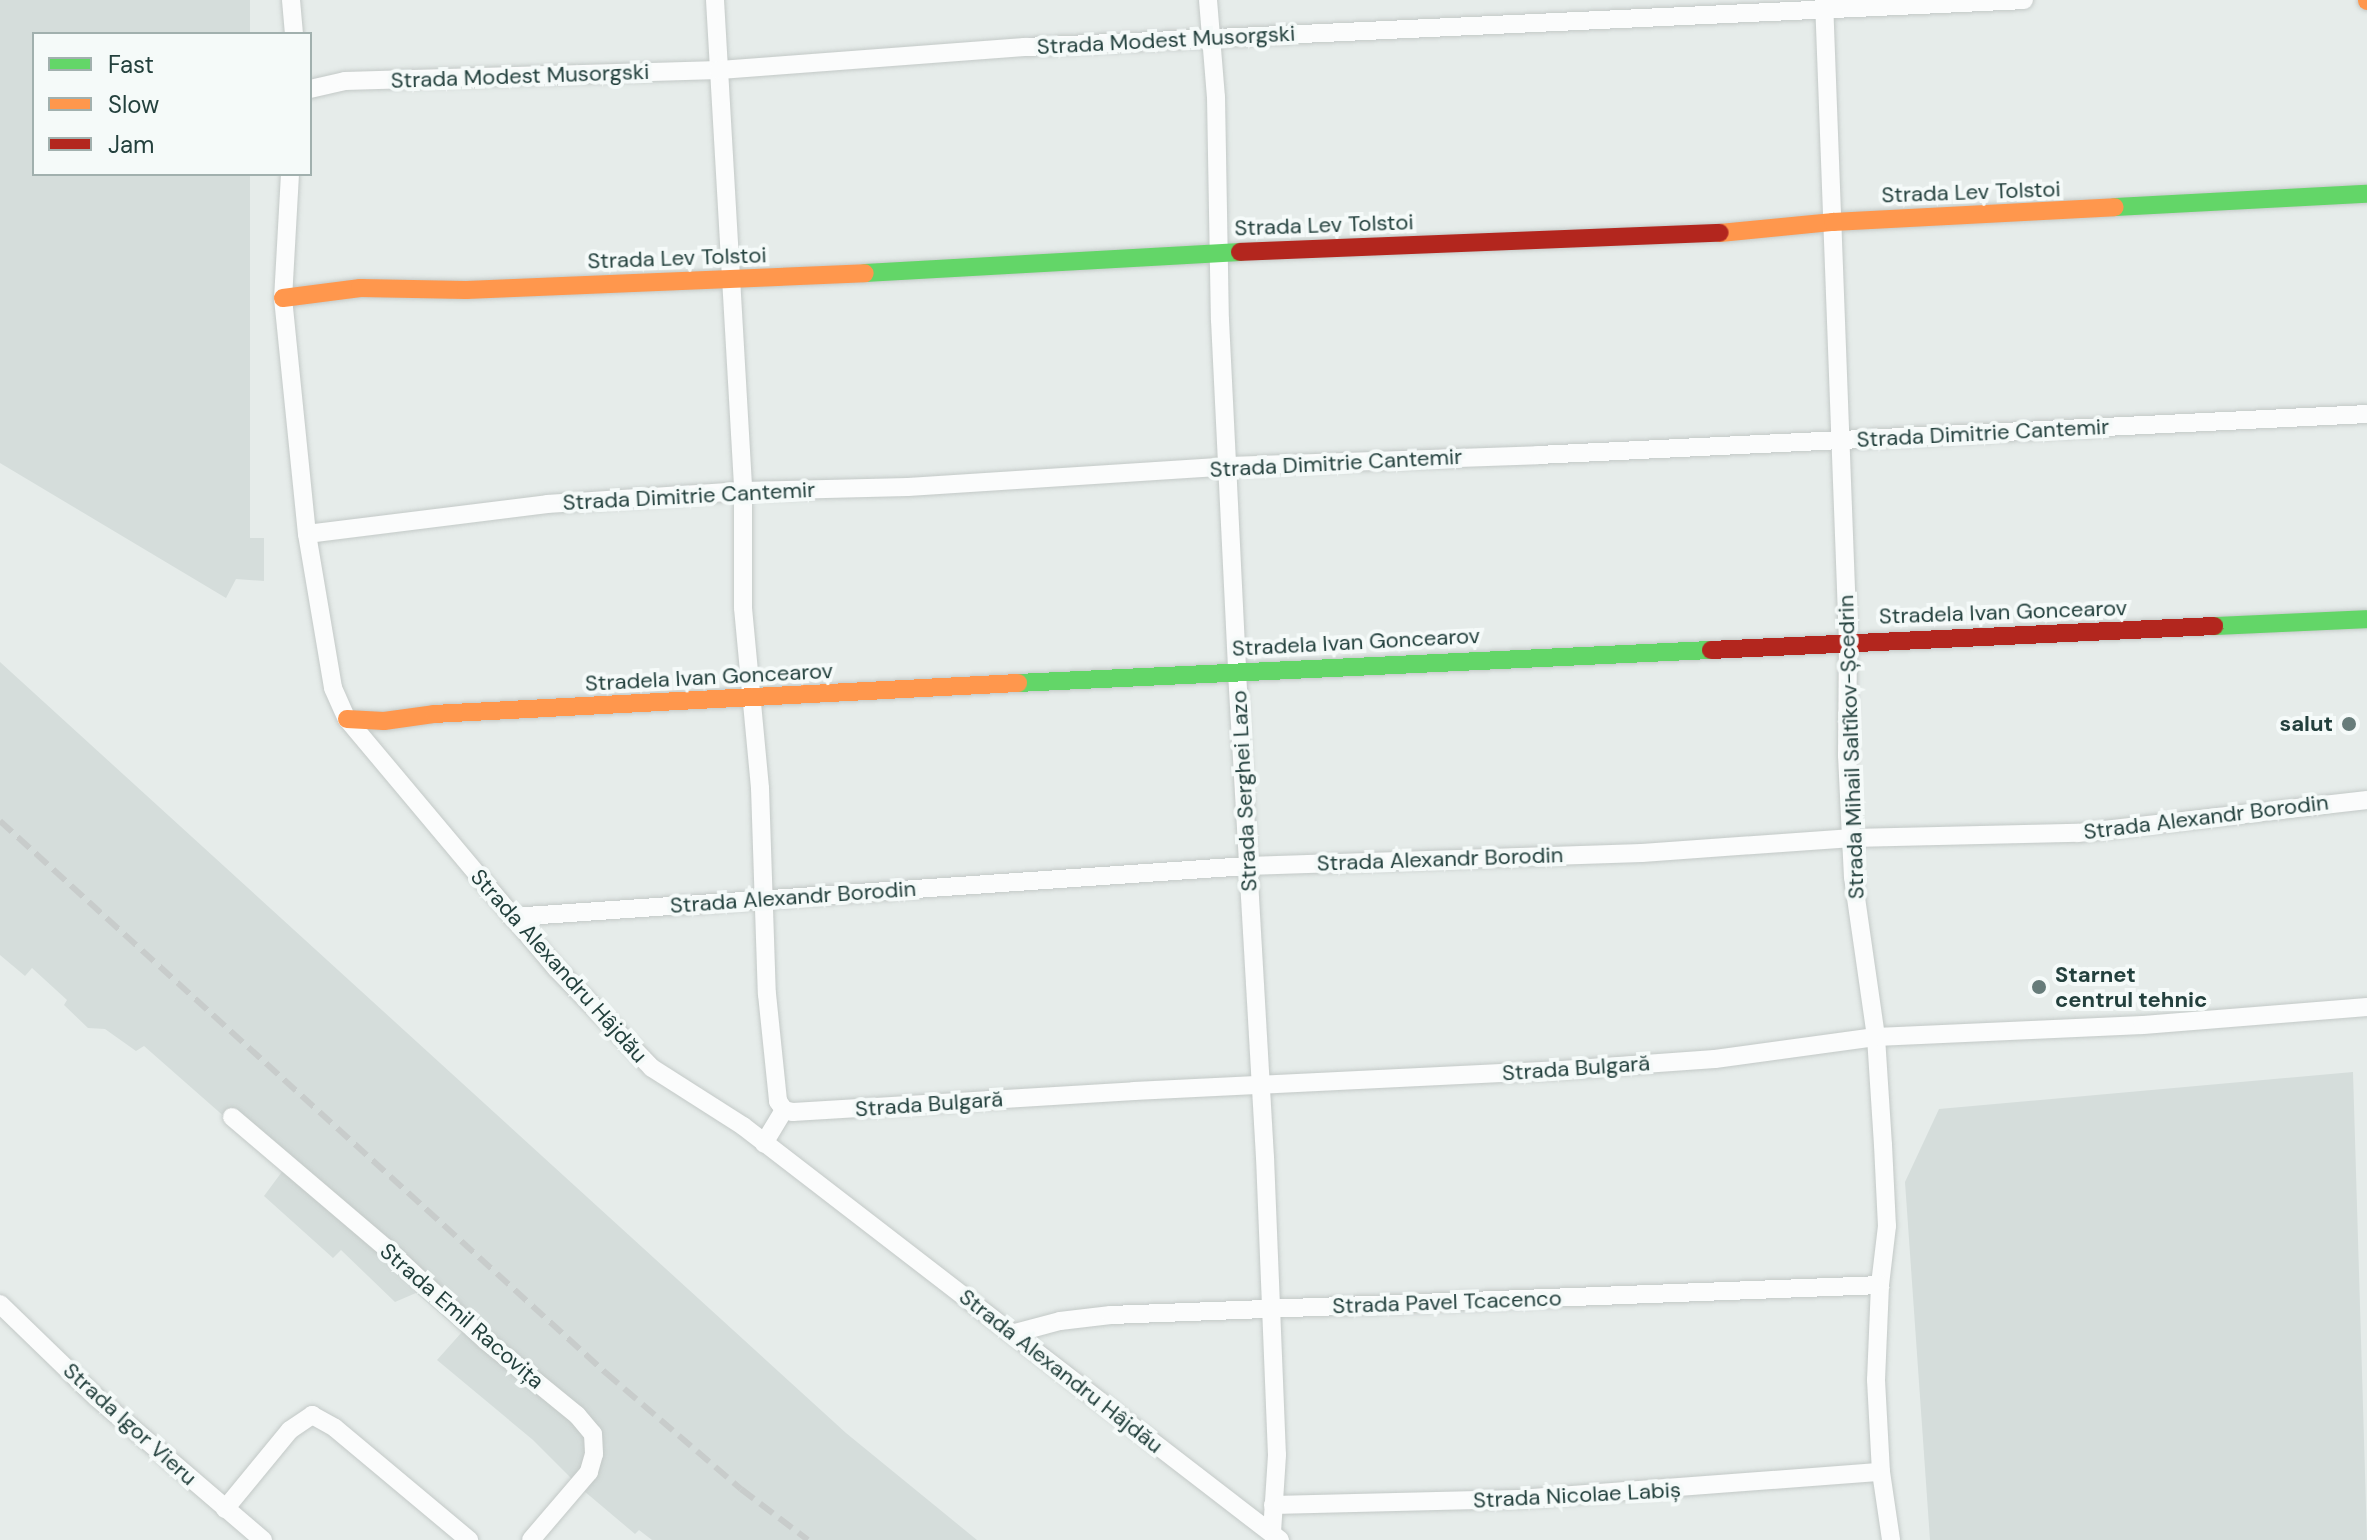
<!DOCTYPE html>
<meta charset="utf-8">
<style>
body{margin:0}
#map{position:relative;width:2367px;height:1540px;overflow:hidden;background:#e6ecea;font-family:"DM Sans",sans-serif}
div>[style]{position:absolute}
[style*='--x']{left:calc(var(--x)*1px);top:calc(var(--y)*1px);width:calc(var(--w)*1px);rotate:calc(var(--a)*1deg)}
.built>*{inset:0;background:#d5dddb}
.roads{filter:drop-shadow(0 0 2px #c3c9c7) drop-shadow(0 0 2px #c3c9c7)}
.street>*{height:18px;margin:-9px;padding:0 9px;transform-origin:9px;border-radius:9px;background:#fbfcfc}
.fast>*{height:18px;margin:-9px;padding:0 9px;transform-origin:9px;border-radius:9px;background:#63d668}
.slow>*{height:18px;margin:-9px;padding:0 9px;transform-origin:9px;border-radius:9px;background:#ff974d}
.jam>*{height:18px;margin:-9px;padding:0 9px;transform-origin:9px;border-radius:9px;background:#b3261e}
.rail>*{height:6px;margin-top:-3px;transform-origin:0;background:repeating-linear-gradient(90deg,#c8cccb 0 16px,transparent 0 24px)}
.dots>*{width:22px;height:22px;translate:-50% -50%;box-sizing:border-box;border:4px solid #f5faf9;border-radius:50%}
span{translate:-50% -50%;white-space:nowrap;text-align:center;line-height:1.15;-webkit-text-stroke:8px #f5faf9;paint-order:stroke}
.street-label{font-size:22px;color:#23403d}
.poi-label{font-size:22px;color:#23403d;font-weight:700}
.right{translate:-100% -50%;text-align:right}
.left{translate:0 -50%;text-align:left}
.legend{position:absolute;left:32px;top:32px;width:280px;height:144px;box-sizing:border-box;background:#f5faf9;border:2px solid #a1b0ae;margin:0;padding:10px 14px;list-style:none;font-size:24px;color:#23403d}
.legend li{display:flex;align-items:center;gap:16px;height:40px}
.legend b{width:40px;border:2px solid #a1b0ae}
</style>
<div id="map">
<div class="built">
<i style="clip-path:polygon(0 0,250px 0,250px 34px,34px 34px,34px 174px,250px 174px,250px 538px,264px 538px,264px 581px,236px 579px,226px 598px,0 463px)"></i>
<i style="clip-path:polygon(0 662px,846px 1433px,977px 1540px,652px 1540px,639px 1530px,635px 1534px,584px 1491px,533px 1440px,437px 1360px,462px 1332px,416px 1293px,395px 1302px,341px 1250px,333px 1258px,264px 1196px,284px 1169px,144px 1046px,136px 1051px,105px 1029px,88px 1028px,64px 1005px,67px 1000px,32px 968px,25px 976px,0 955px)"></i>
<i style="clip-path:polygon(2353px 1072px,2367px 1540px,1930px 1540px,1905px 1182px,1939px 1109px)"></i>
</div>
<div class="roads">
<div class="street">
<i style="--x:291;--y:0;--w:34;--a:85"></i>
<i style="--x:715;--y:0;--w:492;--a:86.7"></i>
<i style="--x:743;--y:491;--w:117;--a:90"></i>
<i style="--x:743;--y:608;--w:181;--a:84.6"></i>
<i style="--x:760;--y:788;--w:206;--a:88.1"></i>
<i style="--x:767;--y:994;--w:108;--a:84.1"></i>
<i style="--x:778;--y:1101;--w:11;--a:56"></i>
<i style="--x:784;--y:1110;--w:39;--a:121"></i>
<i style="--x:1208;--y:0;--w:97;--a:85.3"></i>
<i style="--x:1216;--y:97;--w:223;--a:89"></i>
<i style="--x:1220;--y:320;--w:352;--a:87.2"></i>
<i style="--x:1237;--y:672;--w:486;--a:86.7"></i>
<i style="--x:1265;--y:1157;--w:298;--a:87.7"></i>
<i style="--x:1277;--y:1455;--w:78;--a:93.7"></i>
<i style="--x:1824;--y:0;--w:642;--a:87.86"></i>
<i style="--x:1848;--y:642;--w:113;--a:90.5"></i>
<i style="--x:1847;--y:755;--w:122;--a:87.2"></i>
<i style="--x:1853;--y:877;--w:162;--a:81.8"></i>
<i style="--x:1876;--y:1037;--w:108;--a:86.3"></i>
<i style="--x:1883;--y:1145;--w:81;--a:87.2"></i>
<i style="--x:1887;--y:1226;--w:59;--a:96.8"></i>
<i style="--x:1880;--y:1285;--w:95;--a:92.4"></i>
<i style="--x:1876;--y:1380;--w:92;--a:86.9"></i>
<i style="--x:1881;--y:1472;--w:69;--a:81.6"></i>
<i style="--x:310;--y:89;--w:36;--a:-13"></i>
<i style="--x:345;--y:81;--w:374;--a:-1.7"></i>
<i style="--x:719;--y:70;--w:307;--a:-4.3"></i>
<i style="--x:1025;--y:47;--w:1000;--a:-2.69"></i>
<i style="--x:290;--y:174;--w:124;--a:93.2"></i>
<i style="--x:283;--y:298;--w:237;--a:84.2"></i>
<i style="--x:307;--y:534;--w:156;--a:80.4"></i>
<i style="--x:333;--y:688;--w:34;--a:66"></i>
<i style="--x:347;--y:719;--w:326;--a:50"></i>
<i style="--x:557;--y:969;--w:137;--a:46.2"></i>
<i style="--x:652;--y:1068;--w:108;--a:32.5"></i>
<i style="--x:743;--y:1126;--w:678;--a:37.63"></i>
<i style="--x:307;--y:534;--w:242;--a:-7.1"></i>
<i style="--x:547;--y:504;--w:196;--a:-3.8"></i>
<i style="--x:743;--y:491;--w:165;--a:-1.4"></i>
<i style="--x:908;--y:487;--w:322;--a:-3.7"></i>
<i style="--x:1229;--y:466;--w:309;--a:-2"></i>
<i style="--x:1538;--y:455;--w:830;--a:-2.83"></i>
<i style="--x:512;--y:917;--w:737;--a:-3.97"></i>
<i style="--x:1247;--y:866;--w:395;--a:-1.9"></i>
<i style="--x:1642;--y:853;--w:211;--a:-4.1"></i>
<i style="--x:1852;--y:838;--w:226;--a:-1.3"></i>
<i style="--x:2078;--y:833;--w:291;--a:-6.5"></i>
<i style="--x:784;--y:1110;--w:9;--a:13"></i>
<i style="--x:793;--y:1112;--w:342;--a:-3.5"></i>
<i style="--x:1134;--y:1091;--w:429;--a:-2.8"></i>
<i style="--x:1562;--y:1070;--w:153;--a:-4.1"></i>
<i style="--x:1715;--y:1059;--w:162;--a:-7.8"></i>
<i style="--x:1876;--y:1037;--w:267;--a:-2.6"></i>
<i style="--x:2143;--y:1025;--w:225;--a:-4.6"></i>
<i style="--x:232;--y:1117;--w:202;--a:40.4"></i>
<i style="--x:386;--y:1248;--w:135;--a:42.9"></i>
<i style="--x:485;--y:1340;--w:119;--a:39.2"></i>
<i style="--x:577;--y:1415;--w:25;--a:50"></i>
<i style="--x:593;--y:1434;--w:20;--a:87"></i>
<i style="--x:594;--y:1454;--w:19;--a:106"></i>
<i style="--x:589;--y:1472;--w:89;--a:130.5"></i>
<i style="--x:0;--y:1304;--w:134;--a:44.1"></i>
<i style="--x:96;--y:1397;--w:220;--a:40.6"></i>
<i style="--x:1015;--y:1333;--w:47;--a:-14.9"></i>
<i style="--x:1060;--y:1321;--w:51;--a:-6.7"></i>
<i style="--x:1111;--y:1315;--w:770;--a:-2.23"></i>
<i style="--x:1273;--y:1505;--w:246;--a:-1.4"></i>
<i style="--x:1519;--y:1499;--w:363;--a:-4.3"></i>
<i style="--x:225;--y:1509;--w:102;--a:-50.6"></i>
<i style="--x:290;--y:1430;--w:27;--a:-34"></i>
<i style="--x:312;--y:1415;--w:26;--a:29"></i>
<i style="--x:335;--y:1428;--w:175;--a:39.9"></i>
</div>
<div class="fast">
<i style="--x:2115;--y:207;--w:252;--a:-3"></i>
<i style="--x:865;--y:273;--w:376;--a:-3.2"></i>
<i style="--x:2214;--y:626;--w:153;--a:-2.6"></i>
<i style="--x:1018;--y:683;--w:694;--a:-2.73"></i>
</div>
<div class="slow">
<i style="--x:2367;--y:0;--w:1;--a:90"></i>
<i style="--x:1720;--y:233;--w:114;--a:-5.6"></i>
<i style="--x:1833;--y:222;--w:282;--a:-3"></i>
<i style="--x:283;--y:298;--w:78;--a:-7.4"></i>
<i style="--x:360;--y:288;--w:106;--a:1.1"></i>
<i style="--x:466;--y:290;--w:399;--a:-2.4"></i>
<i style="--x:347;--y:719;--w:37;--a:3"></i>
<i style="--x:384;--y:721;--w:50;--a:-8"></i>
<i style="--x:434;--y:714;--w:585;--a:-3.04"></i>
</div>
<div class="jam">
<i style="--x:1240;--y:252;--w:480;--a:-2.3"></i>
<i style="--x:1711;--y:650;--w:504;--a:-2.73"></i>
</div>
</div>
<div class="rail">
<i style="--x:0;--y:821;--w:820;--a:42.33"></i>
<i style="--x:606;--y:1373;--w:178;--a:40.7"></i>
<i style="--x:741;--y:1489;--w:84;--a:37.3"></i>
</div>
<div class="dots">
<i style="left:2349px;top:724px;background:#677c7a"></i>
<i style="left:2039px;top:987px;background:#677c7a"></i>
</div>
<div class="street-label">
<span style="left:1166px;top:40px;rotate:-3deg">Strada Modest Musorgski</span>
<span style="left:520px;top:76px;rotate:-2deg">Strada Modest Musorgski</span>
<span style="left:1971px;top:192px;rotate:-2deg">Strada Lev Tolstoi</span>
<span style="left:1324px;top:225px;rotate:-2deg">Strada Lev Tolstoi</span>
<span style="left:677px;top:258px;rotate:-2deg">Strada Lev Tolstoi</span>
<span style="left:1983px;top:433px;rotate:-3deg">Strada Dimitrie Cantemir</span>
<span style="left:1336px;top:463px;rotate:-3deg">Strada Dimitrie Cantemir</span>
<span style="left:689px;top:496px;rotate:-3deg">Strada Dimitrie Cantemir</span>
<span style="left:2003px;top:612px;rotate:-2deg">Stradela Ivan Goncearov</span>
<span style="left:1356px;top:642px;rotate:-3deg">Stradela Ivan Goncearov</span>
<span style="left:709px;top:677px;rotate:-3deg">Stradela Ivan Goncearov</span>
<span style="left:1851px;top:747px;rotate:-92deg">Strada Mihail Saltîkov-Șcedrin</span>
<span style="left:1244px;top:791px;rotate:-93deg">Strada Serghei Lazo</span>
<span style="left:2206px;top:817px;rotate:-7deg">Strada Alexandr Borodin</span>
<span style="left:1440px;top:859px;rotate:-2deg">Strada Alexandr Borodin</span>
<span style="left:793px;top:897px;rotate:-4deg">Strada Alexandr Borodin</span>
<span style="left:559px;top:966px;rotate:48deg">Strada Alexandru Hâjdău</span>
<span style="left:1576px;top:1068px;rotate:-4deg">Strada Bulgară</span>
<span style="left:929px;top:1104px;rotate:-4deg">Strada Bulgară</span>
<span style="left:1447px;top:1302px;rotate:-2deg">Strada Pavel Tcacenco</span>
<span style="left:462px;top:1316px;rotate:41deg">Strada Emil Racovița</span>
<span style="left:1061px;top:1371px;rotate:38deg">Strada Alexandru Hâjdău</span>
<span style="left:130px;top:1424px;rotate:42deg">Strada Igor Vieru</span>
<span style="left:1577px;top:1495px;rotate:-3deg">Strada Nicolae Labiș</span>
</div>
<div class="poi-label">
<span class="right" style="left:2333px;top:724px">salut</span>
<span class="left" style="left:2055px;top:987px">Starnet<br>centrul tehnic</span>
</div>
<ul class="legend">
<li><b style="height:10px;background:#63d668"></b>Fast</li>
<li><b style="height:10px;background:#ff974d"></b>Slow</li>
<li><b style="height:10px;background:#b3261e"></b>Jam</li>
</ul>
</div>
